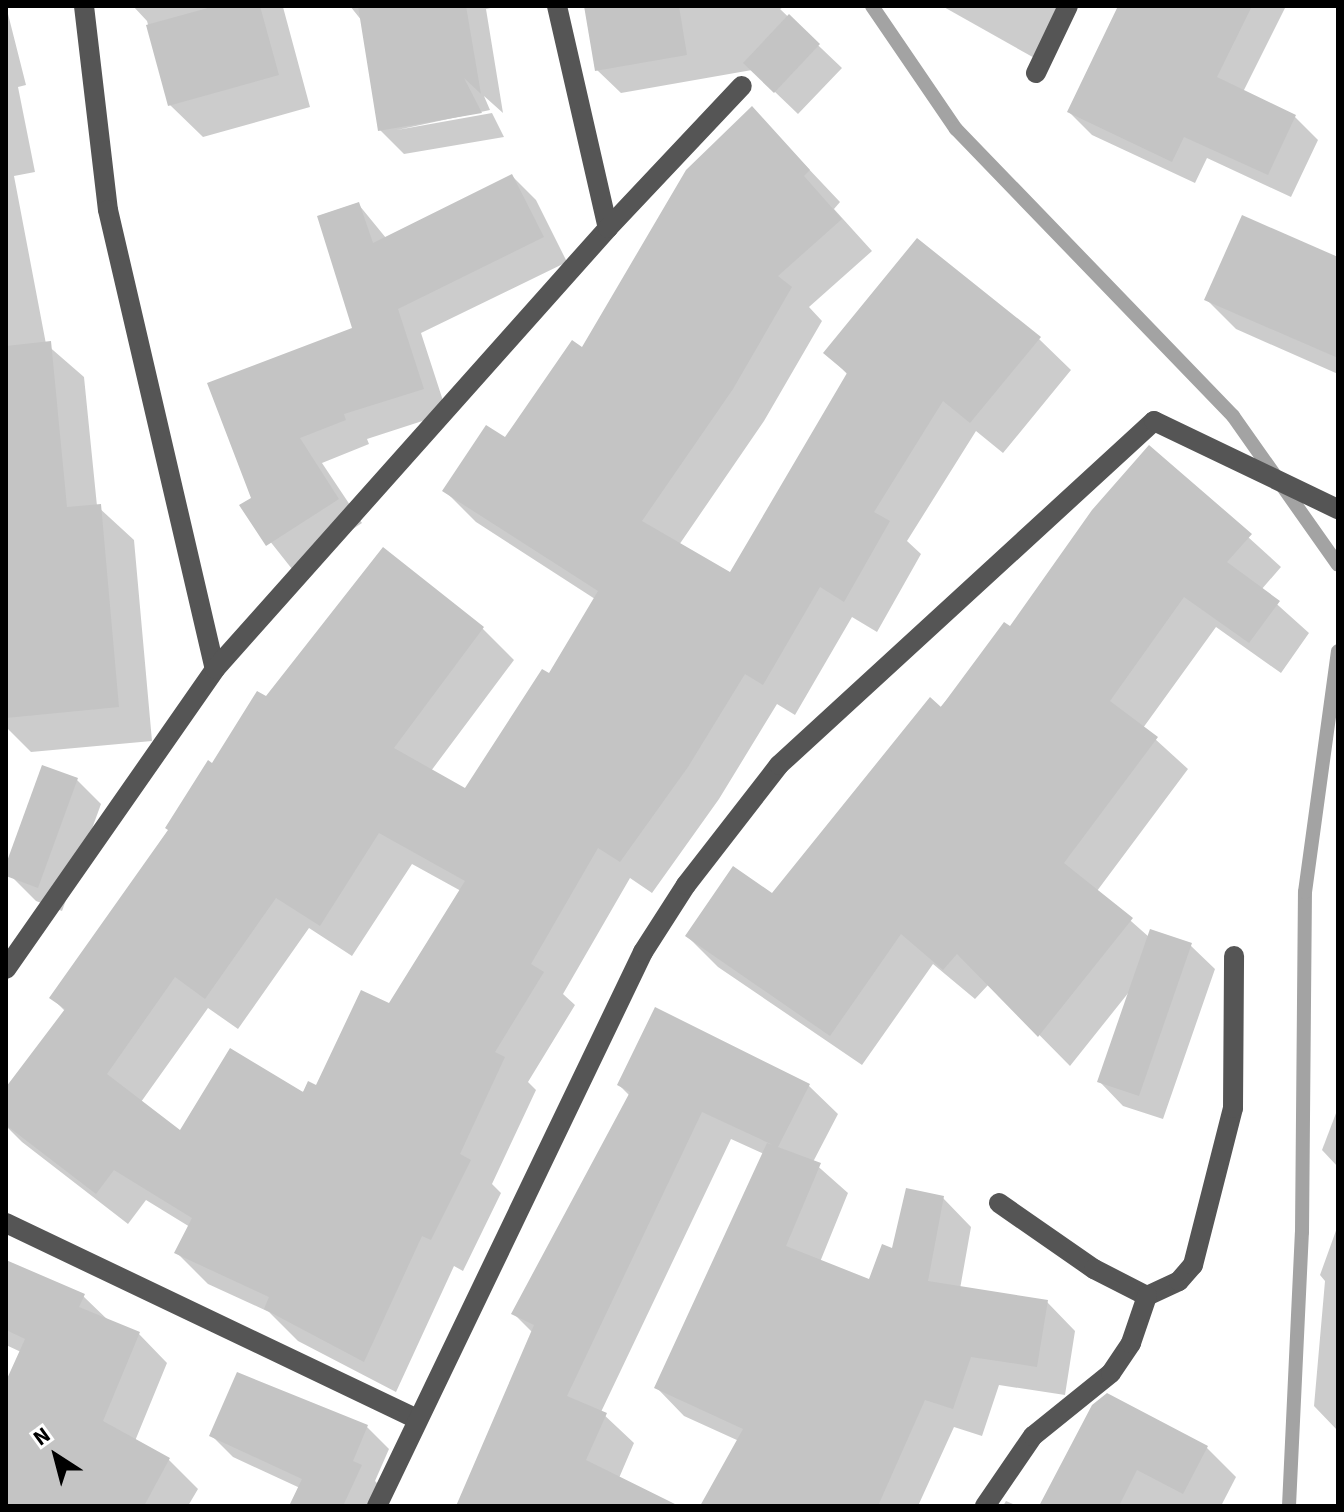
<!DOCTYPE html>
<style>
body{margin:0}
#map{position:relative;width:1344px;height:1512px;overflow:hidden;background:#fff;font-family:"Source Sans 3",sans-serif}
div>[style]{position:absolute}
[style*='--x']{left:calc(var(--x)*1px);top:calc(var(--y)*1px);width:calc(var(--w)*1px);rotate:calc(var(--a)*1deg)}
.shadow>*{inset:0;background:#0003}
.stream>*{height:14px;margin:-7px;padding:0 7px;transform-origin:7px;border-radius:7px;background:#a3a3a3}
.building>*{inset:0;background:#c4c4c4}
.minor>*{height:20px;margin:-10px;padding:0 10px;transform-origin:10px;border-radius:10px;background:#555}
span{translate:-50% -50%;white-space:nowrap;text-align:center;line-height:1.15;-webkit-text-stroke:6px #fff;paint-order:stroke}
.frame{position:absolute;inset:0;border:8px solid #000;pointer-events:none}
.north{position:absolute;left:16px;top:1416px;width:80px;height:80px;-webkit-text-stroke:6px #fff;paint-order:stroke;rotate:324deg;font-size:22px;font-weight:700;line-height:32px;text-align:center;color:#000}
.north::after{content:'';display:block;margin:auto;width:28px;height:36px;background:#000;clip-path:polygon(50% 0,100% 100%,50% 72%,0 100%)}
</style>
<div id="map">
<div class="shadow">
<i style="clip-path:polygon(6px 6px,26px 85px,18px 87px,35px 172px,14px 176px,46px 344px,84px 377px,97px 506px,134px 540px,152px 741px,31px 752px,6px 727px)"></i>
<i style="clip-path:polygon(133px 6px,288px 6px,283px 7px,310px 107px,203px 137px,170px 105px,147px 21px)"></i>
<i style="clip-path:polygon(350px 6px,500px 6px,486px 9px,503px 113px,484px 96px,490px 110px,397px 130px,492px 113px,504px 137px,404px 154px,380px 130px,362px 21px)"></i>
<i style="clip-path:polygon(586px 6px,785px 6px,780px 9px,842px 68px,798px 114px,752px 70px,621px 93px,597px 70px)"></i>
<i style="clip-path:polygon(942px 6px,1068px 6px,1038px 60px)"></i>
<i style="clip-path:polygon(1126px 6px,1286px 6px,1243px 92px,1295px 117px,1318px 140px,1291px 197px,1207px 158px,1195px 183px,1092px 135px,1069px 112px)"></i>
<i style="clip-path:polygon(evenodd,752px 109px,840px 202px,834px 209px,872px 251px,809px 307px,822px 321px,764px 421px,679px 545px,730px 575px,848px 375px,826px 352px,1039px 339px,1071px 370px,1003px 453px,976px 431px,907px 541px,921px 554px,877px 632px,852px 617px,795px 715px,777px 704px,719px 799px,652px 893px,630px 878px,563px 994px,575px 1005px,528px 1082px,536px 1090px,492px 1184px,501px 1193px,463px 1271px,454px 1266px,396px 1392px,298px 1341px,269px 1312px,208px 1284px,176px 1252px,190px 1227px,146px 1200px,128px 1224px,22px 1142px,6px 1126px,6px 1090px,66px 1012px,52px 998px,213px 766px,266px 699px,482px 628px,514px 660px,431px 771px,465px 790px,549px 676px,595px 599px,476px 522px,445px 491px,506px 440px,583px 350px,752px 109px,412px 864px,461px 891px,390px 1006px,317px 1087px,180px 1132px,141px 1102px,208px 1008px,238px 1029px,309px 928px,352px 956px,412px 864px)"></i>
<i style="clip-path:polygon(512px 176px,536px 200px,567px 262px,421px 333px,447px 413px,367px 439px,369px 444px,322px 463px,362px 523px,292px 569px,242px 506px,253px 499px,355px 329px,359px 205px,386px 238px)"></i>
<i style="clip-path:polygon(1338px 252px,1338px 374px,1236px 329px,1206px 299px,1335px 258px)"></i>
<i style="clip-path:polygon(1150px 448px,1281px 567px,1261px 590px,1309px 633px,1281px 673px,1216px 627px,1143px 728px,1188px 769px,1097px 891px,1149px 937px,1190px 945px,1215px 969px,1163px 1119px,1123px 1106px,1099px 1081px,1129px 992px,1070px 1066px,989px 984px,975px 999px,933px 964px,862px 1065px,718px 967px,687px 936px,773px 895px,1010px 629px)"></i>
<i style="clip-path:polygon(77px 780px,101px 804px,62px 911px,36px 901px,11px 876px)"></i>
<i style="clip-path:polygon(619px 1085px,809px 1086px,838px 1114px,813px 1162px,848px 1193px,820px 1262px,870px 1282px,943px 1198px,971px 1227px,960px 1289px,1047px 1302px,1075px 1331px,1065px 1395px,999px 1385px,982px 1436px,954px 1427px,918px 1506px,703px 1506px,739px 1441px,684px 1416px,656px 1387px,764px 1154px,731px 1139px,601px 1412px,634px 1443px,619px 1478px,675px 1506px,458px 1506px,533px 1333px,513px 1313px,630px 1096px)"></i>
<i style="clip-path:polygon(1338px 1108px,1338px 1167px,1322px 1150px)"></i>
<i style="clip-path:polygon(1338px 1225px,1338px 1431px,1314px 1406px,1325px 1281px,1320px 1275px)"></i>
<i style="clip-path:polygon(6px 1263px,83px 1296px,110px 1322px,139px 1334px,167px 1363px,135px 1441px,169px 1460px,198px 1489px,188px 1506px,6px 1506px,6px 1386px,21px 1352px,6px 1345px)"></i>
<i style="clip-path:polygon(1093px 1407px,1207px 1448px,1236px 1477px,1221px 1506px,1041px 1506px)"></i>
<i style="clip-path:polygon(367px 1427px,389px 1449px,375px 1481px,382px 1488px,374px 1506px,305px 1506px,300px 1488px,233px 1457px,211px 1435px)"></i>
<i style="clip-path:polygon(1006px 1501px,1013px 1504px,1016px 1506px,1003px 1506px)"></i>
</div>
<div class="stream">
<i style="--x:872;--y:6;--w:149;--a:55.7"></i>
<i style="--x:956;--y:129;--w:399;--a:46"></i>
<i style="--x:1233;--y:416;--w:182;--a:54.8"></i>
<i style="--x:1289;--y:1506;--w:274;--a:-87.3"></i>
<i style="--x:1302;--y:1232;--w:340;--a:-89.5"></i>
<i style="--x:1305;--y:892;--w:243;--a:-82.2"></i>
</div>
<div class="building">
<i style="clip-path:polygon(215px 6px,260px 6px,279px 75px,168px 106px,146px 25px)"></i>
<i style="clip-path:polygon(358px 6px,466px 6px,481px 94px,464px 78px,482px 113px,378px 131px)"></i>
<i style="clip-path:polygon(584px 6px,679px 6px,687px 55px,595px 71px)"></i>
<i style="clip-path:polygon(1118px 6px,1252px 6px,1217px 77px,1296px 115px,1268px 175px,1184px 137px,1172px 162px,1067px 112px)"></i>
<i style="clip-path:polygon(789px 14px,820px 44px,774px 93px,743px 63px)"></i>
<i style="clip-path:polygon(evenodd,752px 106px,810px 170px,804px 176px,842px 219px,778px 276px,792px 287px,733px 389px,642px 521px,730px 572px,847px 373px,823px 353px,917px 238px,1041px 337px,970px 423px,943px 401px,874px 512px,890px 521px,844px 602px,820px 587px,763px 685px,745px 674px,688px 767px,620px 862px,598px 848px,531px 964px,544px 972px,495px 1052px,505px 1057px,460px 1154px,471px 1160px,431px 1240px,422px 1236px,364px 1362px,264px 1309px,269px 1297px,174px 1253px,192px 1218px,114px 1170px,96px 1194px,6px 1125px,6px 1087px,65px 1009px,49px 998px,168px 830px,165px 828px,208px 760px,212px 763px,257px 691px,266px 696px,383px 547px,484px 627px,394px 748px,465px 788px,542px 669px,549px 673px,598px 591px,442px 491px,486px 425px,505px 437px,572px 340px,582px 347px,686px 170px,752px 106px,379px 833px,465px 881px,389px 1003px,361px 990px,316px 1085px,308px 1081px,303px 1092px,230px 1048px,180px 1130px,107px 1074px,175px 977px,205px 999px,276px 898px,320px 926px,379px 833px)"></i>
<i style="clip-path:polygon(512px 174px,544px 237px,398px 309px,424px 389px,344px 414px,346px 420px,300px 438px,339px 499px,266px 546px,239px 505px,251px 498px,207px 383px,352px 328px,317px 216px,359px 202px,373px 243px)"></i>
<i style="clip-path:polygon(1242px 215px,1338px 257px,1338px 358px,1204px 300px)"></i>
<i style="clip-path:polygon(51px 341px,67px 507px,101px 504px,119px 707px,6px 718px,6px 346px)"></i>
<i style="clip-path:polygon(1149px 445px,1252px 534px,1227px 562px,1280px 601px,1249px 643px,1184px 597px,1110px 701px,1158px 737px,1064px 863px,1133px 918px,1038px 1037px,957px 954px,943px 970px,901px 934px,830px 1036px,685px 936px,733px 866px,772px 893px,930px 697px,941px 707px,1004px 622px,1010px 626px,1092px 510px)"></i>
<i style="clip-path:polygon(42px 765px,78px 778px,38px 888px,6px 876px,6px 864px)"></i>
<i style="clip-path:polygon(1150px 929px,1192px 943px,1139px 1096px,1097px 1082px)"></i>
<i style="clip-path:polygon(655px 1007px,810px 1084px,778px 1147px,821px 1163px,786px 1246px,869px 1279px,882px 1244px,892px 1248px,906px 1188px,944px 1196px,928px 1281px,1048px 1300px,1037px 1367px,971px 1357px,953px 1409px,925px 1400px,878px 1506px,700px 1506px,743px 1429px,654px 1388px,767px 1143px,773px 1145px,702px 1112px,567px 1396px,607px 1413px,586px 1460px,679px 1506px,456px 1506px,534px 1325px,511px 1314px,630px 1092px,617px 1085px)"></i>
<i style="clip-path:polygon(6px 1260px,85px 1294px,79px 1307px,140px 1332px,103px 1421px,170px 1458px,144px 1506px,6px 1506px,6px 1381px,25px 1339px,6px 1330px)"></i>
<i style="clip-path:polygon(237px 1372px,368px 1425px,353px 1461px,362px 1465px,343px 1506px,289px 1506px,302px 1479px,209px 1436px)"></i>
<i style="clip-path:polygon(1107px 1393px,1208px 1446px,1183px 1494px,1137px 1470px,1119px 1506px,1039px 1506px,1092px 1405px)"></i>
</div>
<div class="minor">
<i style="--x:84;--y:6;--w:205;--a:83.3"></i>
<i style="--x:108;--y:210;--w:471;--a:76.9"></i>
<i style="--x:557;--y:6;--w:228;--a:77.1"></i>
<i style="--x:1036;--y:73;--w:74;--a:-64.5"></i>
<i style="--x:6;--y:969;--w:366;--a:-55.1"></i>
<i style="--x:215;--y:669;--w:591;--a:-48.29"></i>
<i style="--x:608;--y:228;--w:195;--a:-46.7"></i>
<i style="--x:999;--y:1203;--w:116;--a:34.8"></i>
<i style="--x:1094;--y:1269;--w:59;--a:27"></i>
<i style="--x:1147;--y:1296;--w:35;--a:-25"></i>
<i style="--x:1179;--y:1281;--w:21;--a:-49"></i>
<i style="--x:1193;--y:1265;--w:162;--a:-75.7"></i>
<i style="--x:1233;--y:1108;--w:152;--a:-89.6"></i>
<i style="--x:6;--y:1223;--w:455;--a:25.5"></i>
<i style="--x:377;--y:1506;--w:615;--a:-64.35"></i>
<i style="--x:643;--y:952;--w:80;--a:-57.3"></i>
<i style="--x:686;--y:885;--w:152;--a:-52.2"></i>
<i style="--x:779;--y:765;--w:509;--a:-42.53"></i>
<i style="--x:1154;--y:421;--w:204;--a:25.6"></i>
<i style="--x:985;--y:1506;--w:85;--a:-55.6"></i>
<i style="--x:1033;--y:1436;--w:100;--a:-38.9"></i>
<i style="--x:1111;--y:1373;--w:36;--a:-56"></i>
<i style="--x:1131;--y:1343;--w:50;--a:-71.2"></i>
</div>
<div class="frame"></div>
<div class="north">N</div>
</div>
